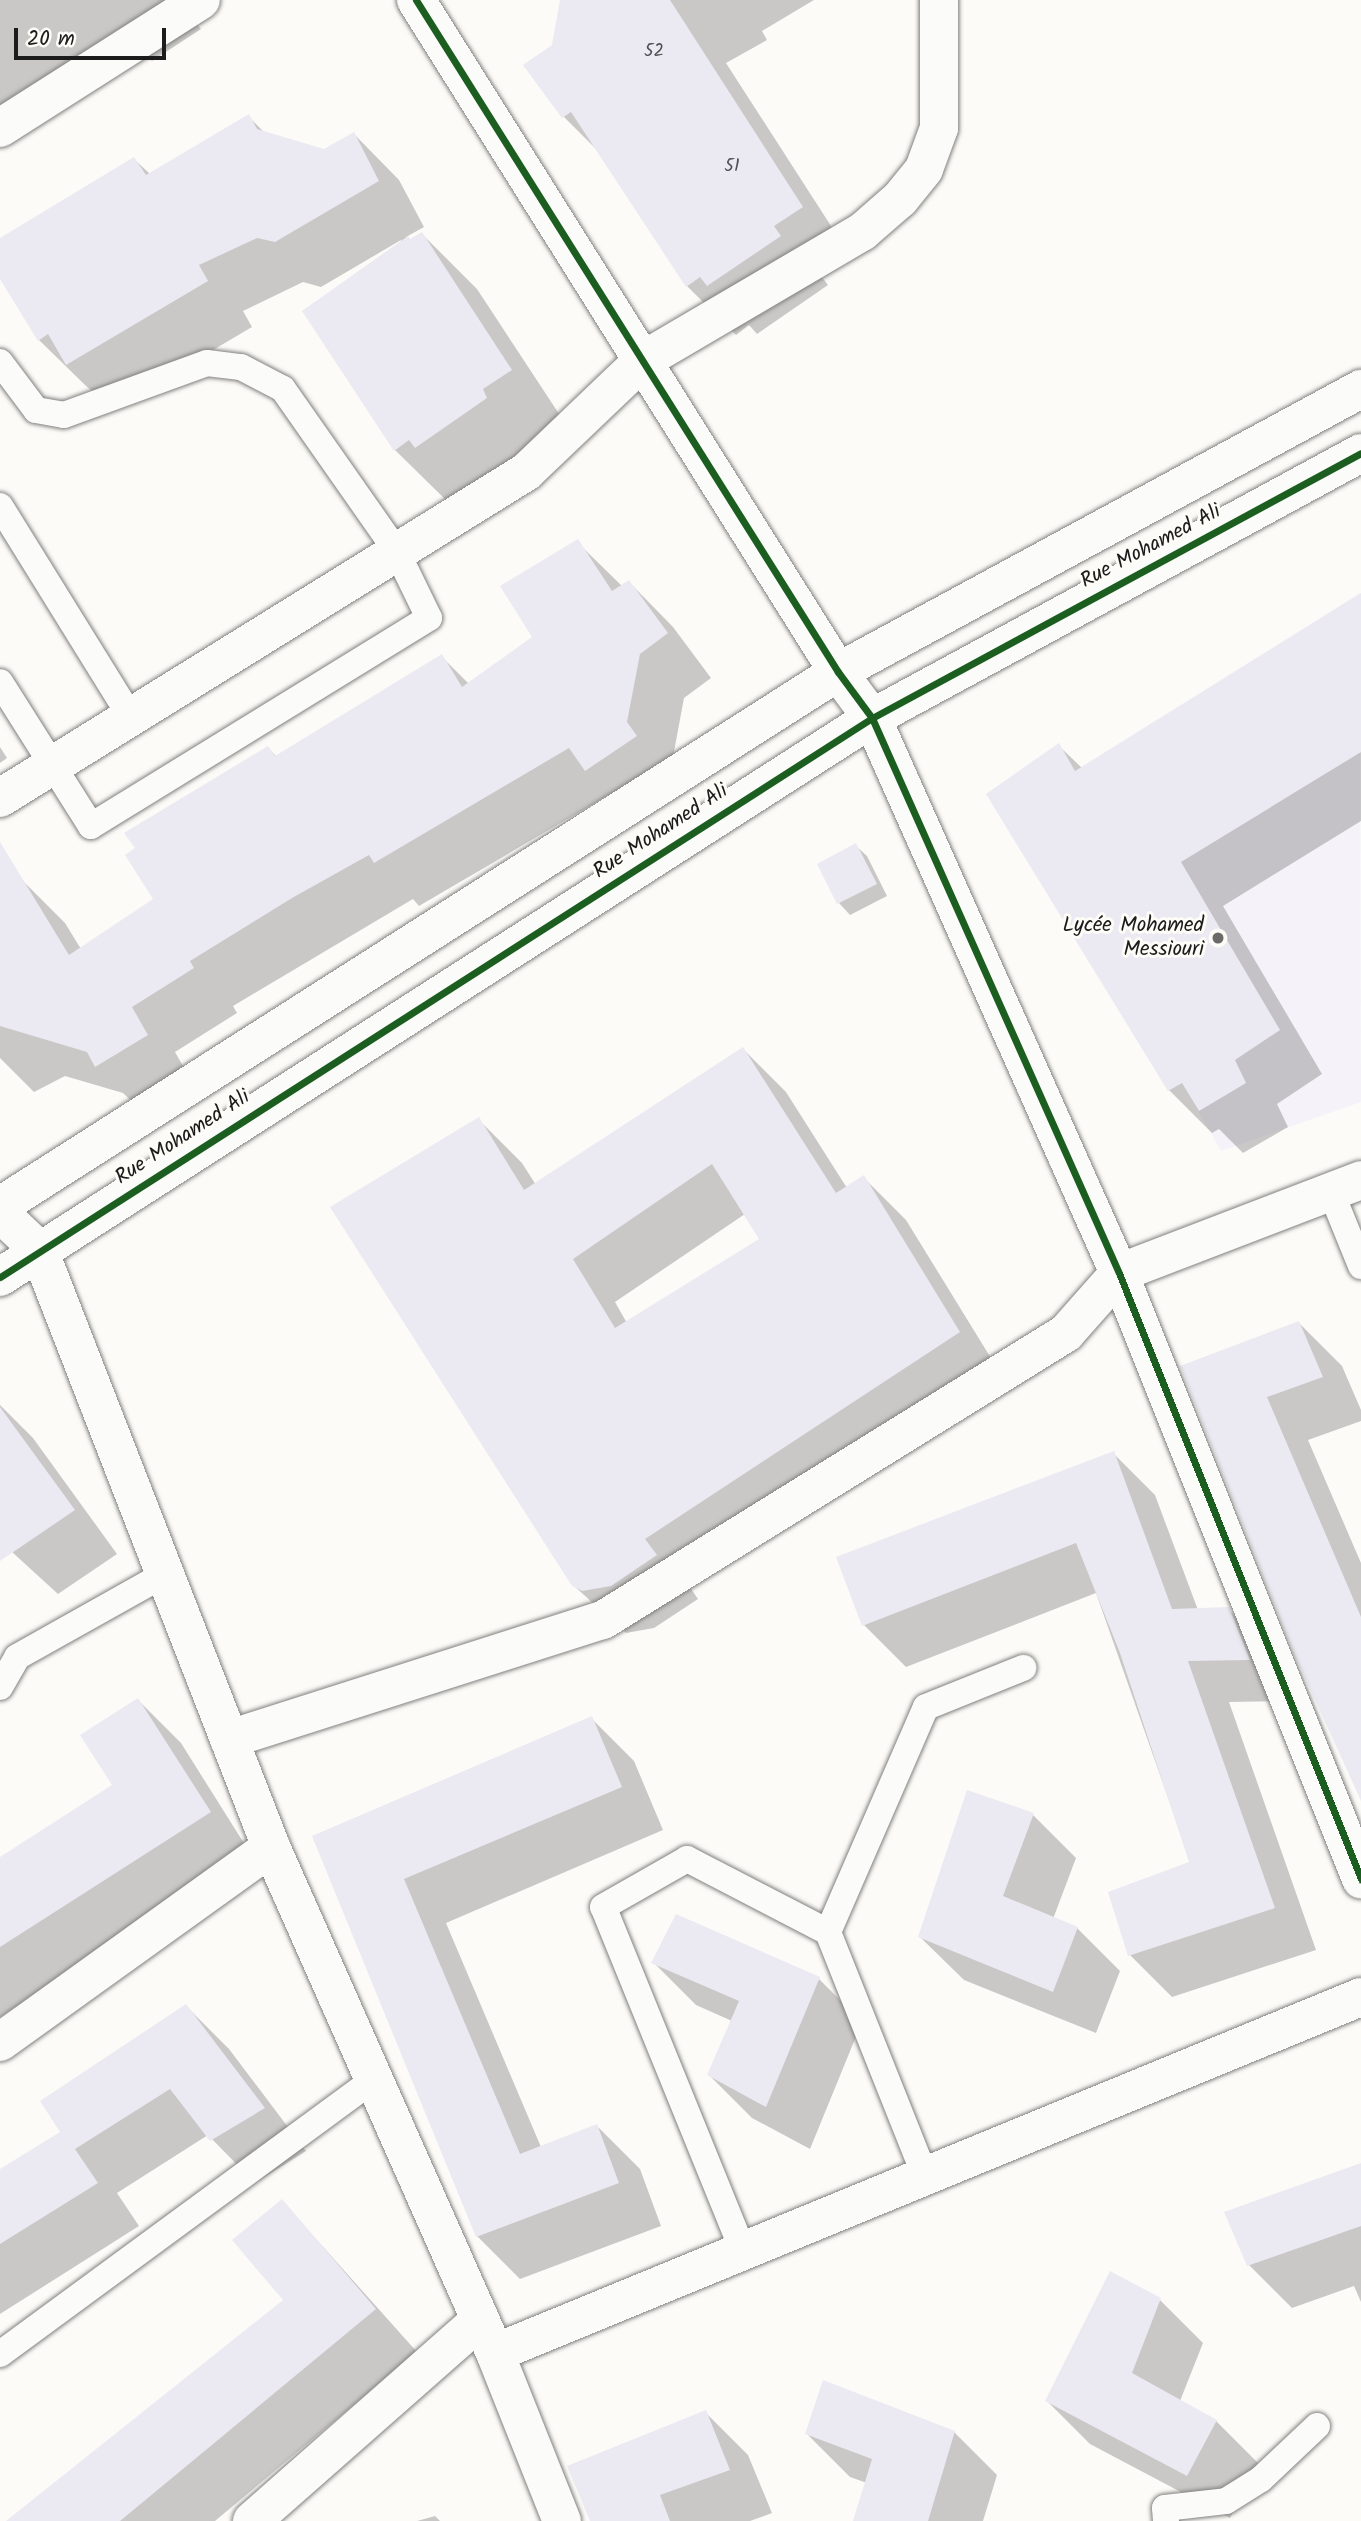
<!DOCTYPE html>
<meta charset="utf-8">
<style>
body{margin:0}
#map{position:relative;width:1361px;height:2521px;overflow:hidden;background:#fcfbf8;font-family:Kalam,sans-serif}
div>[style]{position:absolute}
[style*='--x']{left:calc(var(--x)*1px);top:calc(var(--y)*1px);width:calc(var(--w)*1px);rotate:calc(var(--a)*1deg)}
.built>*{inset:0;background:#f5f3f9}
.shadow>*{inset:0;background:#0003}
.building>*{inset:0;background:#ebe9f2}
.roads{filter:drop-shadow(0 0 2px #81807f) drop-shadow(0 0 2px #81807f)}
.lane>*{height:26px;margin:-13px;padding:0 13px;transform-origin:13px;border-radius:13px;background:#fbfbf9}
.street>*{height:38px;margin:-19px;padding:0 19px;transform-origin:19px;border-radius:19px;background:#fbfbf9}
.secondary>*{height:38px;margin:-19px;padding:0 19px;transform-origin:19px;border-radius:19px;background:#fbfbf9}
.cycleway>*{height:7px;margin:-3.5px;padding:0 3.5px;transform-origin:3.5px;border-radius:3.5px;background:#1b5e20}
.dots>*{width:19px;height:19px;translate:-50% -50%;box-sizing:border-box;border:4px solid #fdfcf7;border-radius:50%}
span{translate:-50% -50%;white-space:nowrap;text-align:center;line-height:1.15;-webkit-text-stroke:6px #fdfcf7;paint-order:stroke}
.number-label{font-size:18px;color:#504f52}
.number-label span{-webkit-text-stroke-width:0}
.street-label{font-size:21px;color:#1c1c1c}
.poi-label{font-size:21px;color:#1c1c1c}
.right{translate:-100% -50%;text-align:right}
.scale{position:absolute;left:14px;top:28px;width:152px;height:32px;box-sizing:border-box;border:4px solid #1c1c1c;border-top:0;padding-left:9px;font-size:21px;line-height:24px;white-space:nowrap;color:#1c1c1c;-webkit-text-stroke:5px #fdfcf7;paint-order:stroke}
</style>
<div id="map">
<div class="built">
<i style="clip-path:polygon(1360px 593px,1361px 1102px,1221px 1151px,1182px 1083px,1168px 1091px,986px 794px,1059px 743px,1075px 771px)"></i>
</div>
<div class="shadow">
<i style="clip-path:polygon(0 0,194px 0,191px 16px,201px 29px,152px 61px,138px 48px,0 129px)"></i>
<i style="clip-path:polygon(562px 0,814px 0,762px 31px,767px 40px,726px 63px,851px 257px,821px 276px,828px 285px,757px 334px,749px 325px,736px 335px,687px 286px,600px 153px,563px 116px,553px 46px)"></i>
<i style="clip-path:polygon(248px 116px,266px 134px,324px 151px,354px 134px,399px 180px,424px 227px,406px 237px,410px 241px,422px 234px,477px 289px,567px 426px,451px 505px,395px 450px,401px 240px,321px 287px,303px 282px,243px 311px,252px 327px,113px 409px,85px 385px,39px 340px,0 275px,0 240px,134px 159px,150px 174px)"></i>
<i style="clip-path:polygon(577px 542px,622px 586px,629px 582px,673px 627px,711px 678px,684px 698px,671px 768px,631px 814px,610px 794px,419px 906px,413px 899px,233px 1006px,237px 1013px,175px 1052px,191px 1080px,141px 1110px,123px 1093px,65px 1076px,34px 1092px,0 1058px,0 892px,21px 879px,65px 923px,81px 949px,155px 899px,268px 748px,277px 757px,442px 657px,469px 684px,535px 638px)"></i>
<i style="clip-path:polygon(1361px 597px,1361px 821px,1223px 906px,1322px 1074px,1277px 1104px,1288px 1127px,1243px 1153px,1219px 1129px,1212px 1133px,1169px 1090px,1058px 745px,1082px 768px)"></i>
<i style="clip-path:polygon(0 747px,7px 758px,0 763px)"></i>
<i style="clip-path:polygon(855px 845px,867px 856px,887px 896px,850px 915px,839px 903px)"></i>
<i style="clip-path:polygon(evenodd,743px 1049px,786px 1092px,847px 1188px,863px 1177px,906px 1220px,1002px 1376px,687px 1583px,698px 1599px,654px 1628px,626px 1633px,573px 1585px,479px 1120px,522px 1163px,536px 1185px,743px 1049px,745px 1214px,762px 1240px,627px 1323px,615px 1302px,745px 1214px)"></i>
<i style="clip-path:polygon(1299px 1323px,1342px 1366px,1361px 1410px,1361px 1421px,1308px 1440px,1361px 1563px,1361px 1794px,1182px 1367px)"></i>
<i style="clip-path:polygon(0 1405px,33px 1438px,117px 1554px,58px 1594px,0 1541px)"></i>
<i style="clip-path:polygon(1113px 1453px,1155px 1495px,1198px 1610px,1228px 1609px,1270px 1651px,1290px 1701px,1229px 1702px,1316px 1950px,1172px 1997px,1130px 1955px,1191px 1863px,1096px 1593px,906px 1667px,864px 1625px)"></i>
<i style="clip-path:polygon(138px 1700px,181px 1743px,252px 1856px,0 2017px,0 1859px,115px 1786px)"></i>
<i style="clip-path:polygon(591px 1718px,634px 1761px,663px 1830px,446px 1923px,541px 2147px,597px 2126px,640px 2169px,661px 2226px,520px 2279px,477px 2236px,314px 1837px)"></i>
<i style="clip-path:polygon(1033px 1815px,1076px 1858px,1053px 1919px,1077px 1928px,1120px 1971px,1096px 2033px,964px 1980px,920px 1937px)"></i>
<i style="clip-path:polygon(677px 1916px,819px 1979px,862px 2022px,810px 2149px,752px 2118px,709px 2075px,732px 2021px,696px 2005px,653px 1962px)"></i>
<i style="clip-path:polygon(186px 2006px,229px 2049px,306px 2151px,255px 2183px,208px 2135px,117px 2193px,139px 2226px,0 2314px,0 2171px,63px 2133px)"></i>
<i style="clip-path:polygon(1361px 2165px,1361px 2302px,1354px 2286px,1292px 2308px,1249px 2265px)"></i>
<i style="clip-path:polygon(282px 2201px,417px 2352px,215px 2521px,9px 2521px,285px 2300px)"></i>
<i style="clip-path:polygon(1160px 2300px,1203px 2343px,1180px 2401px,1216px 2421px,1259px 2464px,1230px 2518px,1090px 2444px,1047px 2401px)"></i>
<i style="clip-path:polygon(705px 2412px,748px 2455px,772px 2513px,750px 2521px,592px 2521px)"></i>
<i style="clip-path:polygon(954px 2432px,997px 2475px,983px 2521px,855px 2521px,867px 2483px,850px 2477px,807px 2434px)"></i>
<i style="clip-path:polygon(435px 2516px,440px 2521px,417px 2521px)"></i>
</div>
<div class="building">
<i style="clip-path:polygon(560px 0,670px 0,803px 207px,774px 226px,781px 236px,707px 286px,700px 277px,686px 287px,571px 112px,562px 118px,523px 65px,552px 45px)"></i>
<i style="clip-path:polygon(249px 114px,257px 129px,324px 149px,354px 132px,379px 181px,275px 242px,257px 238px,199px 265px,208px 281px,66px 365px,48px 334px,38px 341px,0 279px,0 238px,134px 157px,146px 175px)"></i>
<i style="clip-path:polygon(422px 232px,512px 370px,483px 389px,487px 398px,415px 448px,409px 440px,394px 451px,302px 311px,408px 236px,410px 239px)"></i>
<i style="clip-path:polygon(578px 539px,612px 591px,629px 580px,668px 633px,640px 654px,627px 722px,637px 736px,585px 771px,569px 748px,374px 863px,369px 855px,292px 898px,190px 961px,194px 968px,132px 1007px,148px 1035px,95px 1067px,87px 1052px,0 1026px,0 842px,69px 955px,153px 899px,125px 855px,135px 848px,124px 833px,268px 746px,275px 756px,442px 654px,462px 687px,532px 637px,500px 586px)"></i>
<i style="clip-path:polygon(1361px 593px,1361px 752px,1181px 862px,1280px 1030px,1235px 1060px,1246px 1083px,1199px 1111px,1182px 1083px,1168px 1091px,986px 794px,1059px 743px,1075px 771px)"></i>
<i style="clip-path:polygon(856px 843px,877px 884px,837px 904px,817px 864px)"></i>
<i style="clip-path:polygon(evenodd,743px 1047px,836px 1193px,864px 1175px,960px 1332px,645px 1539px,657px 1555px,611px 1586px,582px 1591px,572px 1586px,330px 1207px,479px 1117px,524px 1190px,743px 1047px,712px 1164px,759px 1239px,615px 1328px,573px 1259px,712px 1164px)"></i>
<i style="clip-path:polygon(1299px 1321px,1323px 1377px,1267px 1397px,1361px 1617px,1361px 1801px,1296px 1658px,1180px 1366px)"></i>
<i style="clip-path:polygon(0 1407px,75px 1510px,0 1561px)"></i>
<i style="clip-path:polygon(1114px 1451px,1172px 1609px,1229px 1607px,1250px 1660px,1188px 1661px,1275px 1908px,1128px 1956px,1108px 1892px,1189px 1862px,1120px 1653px,1076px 1543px,862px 1626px,836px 1557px)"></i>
<i style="clip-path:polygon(138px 1698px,211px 1812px,0 1947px,0 1857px,112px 1785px,80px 1735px)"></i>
<i style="clip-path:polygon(592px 1716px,622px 1787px,404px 1879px,520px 2154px,597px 2124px,619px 2183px,476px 2237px,312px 1836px)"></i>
<i style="clip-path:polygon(967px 1790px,1034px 1813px,1003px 1896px,1078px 1927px,1053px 1992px,918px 1937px)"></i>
<i style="clip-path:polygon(676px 1914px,820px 1977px,766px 2107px,707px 2075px,739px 2001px,651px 1963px)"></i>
<i style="clip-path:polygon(186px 2004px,265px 2108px,210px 2141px,170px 2089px,75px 2149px,98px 2183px,0 2244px,0 2169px,60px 2132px,40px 2101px)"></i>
<i style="clip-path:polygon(1361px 2163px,1361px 2226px,1247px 2266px,1224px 2212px)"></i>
<i style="clip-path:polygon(282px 2199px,376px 2309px,120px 2521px,6px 2521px,283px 2300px,232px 2240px)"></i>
<i style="clip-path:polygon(1110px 2271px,1161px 2298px,1132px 2373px,1217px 2420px,1187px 2476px,1045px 2401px)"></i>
<i style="clip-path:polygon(823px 2380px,955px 2431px,928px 2521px,853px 2521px,872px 2459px,805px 2434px)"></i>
<i style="clip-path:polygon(706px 2410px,730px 2470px,660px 2495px,670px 2521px,590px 2521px,567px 2466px)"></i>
</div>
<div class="roads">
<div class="lane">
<i style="--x:0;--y:362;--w:60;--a:53.1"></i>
<i style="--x:36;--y:410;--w:28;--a:10"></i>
<i style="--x:64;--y:415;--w:152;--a:-20"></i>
<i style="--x:207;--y:363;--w:34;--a:7"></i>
<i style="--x:241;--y:367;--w:47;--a:27.6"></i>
<i style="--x:283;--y:389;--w:199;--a:55"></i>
<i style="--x:397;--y:552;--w:73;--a:64.1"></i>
<i style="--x:429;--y:618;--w:397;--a:148.4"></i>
<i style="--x:91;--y:826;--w:170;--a:-122.3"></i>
<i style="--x:0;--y:506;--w:248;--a:58.2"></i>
<i style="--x:1331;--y:1192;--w:80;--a:67.9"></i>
<i style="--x:0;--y:1687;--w:34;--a:-60"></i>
<i style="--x:17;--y:1657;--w:170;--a:-29.3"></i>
<i style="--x:925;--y:2176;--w:263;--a:-111.7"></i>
<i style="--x:828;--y:1932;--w:245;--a:-66.5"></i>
<i style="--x:926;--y:1707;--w:105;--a:-21.9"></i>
<i style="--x:743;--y:2251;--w:371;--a:-112.1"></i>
<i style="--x:603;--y:1907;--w:97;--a:-29.7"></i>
<i style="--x:687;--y:1859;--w:159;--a:27.4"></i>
<i style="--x:0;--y:2354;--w:461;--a:-36.3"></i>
<i style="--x:1166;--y:2521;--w:13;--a:-94"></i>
<i style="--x:1165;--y:2508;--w:61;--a:-6.5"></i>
<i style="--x:1226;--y:2501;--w:41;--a:-32.2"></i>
<i style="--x:1261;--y:2479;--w:77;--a:-43.4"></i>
</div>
<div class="street">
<i style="--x:416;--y:0;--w:794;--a:57.87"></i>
<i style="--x:838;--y:672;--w:57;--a:53.5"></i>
<i style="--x:872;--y:718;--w:607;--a:66.01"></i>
<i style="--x:1119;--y:1273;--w:653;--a:68.23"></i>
<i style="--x:0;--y:128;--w:238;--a:-32.5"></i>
<i style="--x:0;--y:798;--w:619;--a:-31.79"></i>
<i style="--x:526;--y:472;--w:161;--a:-43.7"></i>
<i style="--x:642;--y:361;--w:255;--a:-30.4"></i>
<i style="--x:862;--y:232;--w:50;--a:-41"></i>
<i style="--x:900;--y:199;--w:38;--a:-51"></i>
<i style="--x:924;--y:169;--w:44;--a:-69.9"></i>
<i style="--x:939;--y:128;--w:128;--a:-90"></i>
<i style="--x:0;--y:1213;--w:54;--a:43.5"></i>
<i style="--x:39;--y:1250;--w:640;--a:68.76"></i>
<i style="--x:271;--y:1847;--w:553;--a:66.12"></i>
<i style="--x:495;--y:2353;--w:181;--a:68.3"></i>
<i style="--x:229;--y:1739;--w:392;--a:-17.7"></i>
<i style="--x:603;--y:1620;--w:545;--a:-31.79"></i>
<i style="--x:1066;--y:1333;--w:80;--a:-48.5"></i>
<i style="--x:1119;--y:1273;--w:259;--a:-21"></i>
<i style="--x:0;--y:2042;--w:334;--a:-35.7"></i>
<i style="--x:495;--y:2353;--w:936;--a:-22.35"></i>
<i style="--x:252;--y:2521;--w:304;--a:-41.4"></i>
</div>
<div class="secondary">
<i style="--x:0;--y:1206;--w:994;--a:-32.51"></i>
<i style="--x:838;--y:672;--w:595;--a:-28.42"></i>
<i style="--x:0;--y:1277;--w:1036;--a:-32.66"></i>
<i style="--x:872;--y:718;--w:556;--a:-28.45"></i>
</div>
</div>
<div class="cycleway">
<i style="--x:416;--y:0;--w:794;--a:57.87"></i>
<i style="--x:838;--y:672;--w:57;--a:53.5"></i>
<i style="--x:872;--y:718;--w:607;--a:66.01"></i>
<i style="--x:1119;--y:1273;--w:653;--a:68.23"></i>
<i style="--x:0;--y:1277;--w:1036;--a:-32.66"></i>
<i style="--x:872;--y:718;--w:556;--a:-28.45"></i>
</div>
<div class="dots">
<i style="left:1218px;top:938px;background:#6a6a69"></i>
</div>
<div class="number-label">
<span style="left:654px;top:52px">52</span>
<span style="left:732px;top:167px">51</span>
</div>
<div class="street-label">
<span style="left:1151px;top:547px;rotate:-28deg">Rue Mohamed Ali</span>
<span style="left:661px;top:832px;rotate:-33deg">Rue Mohamed Ali</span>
<span style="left:183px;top:1138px;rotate:-33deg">Rue Mohamed Ali</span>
</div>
<div class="poi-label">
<span class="right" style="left:1204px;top:938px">Lycée Mohamed<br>Messiouri</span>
</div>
<div class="scale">20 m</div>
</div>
